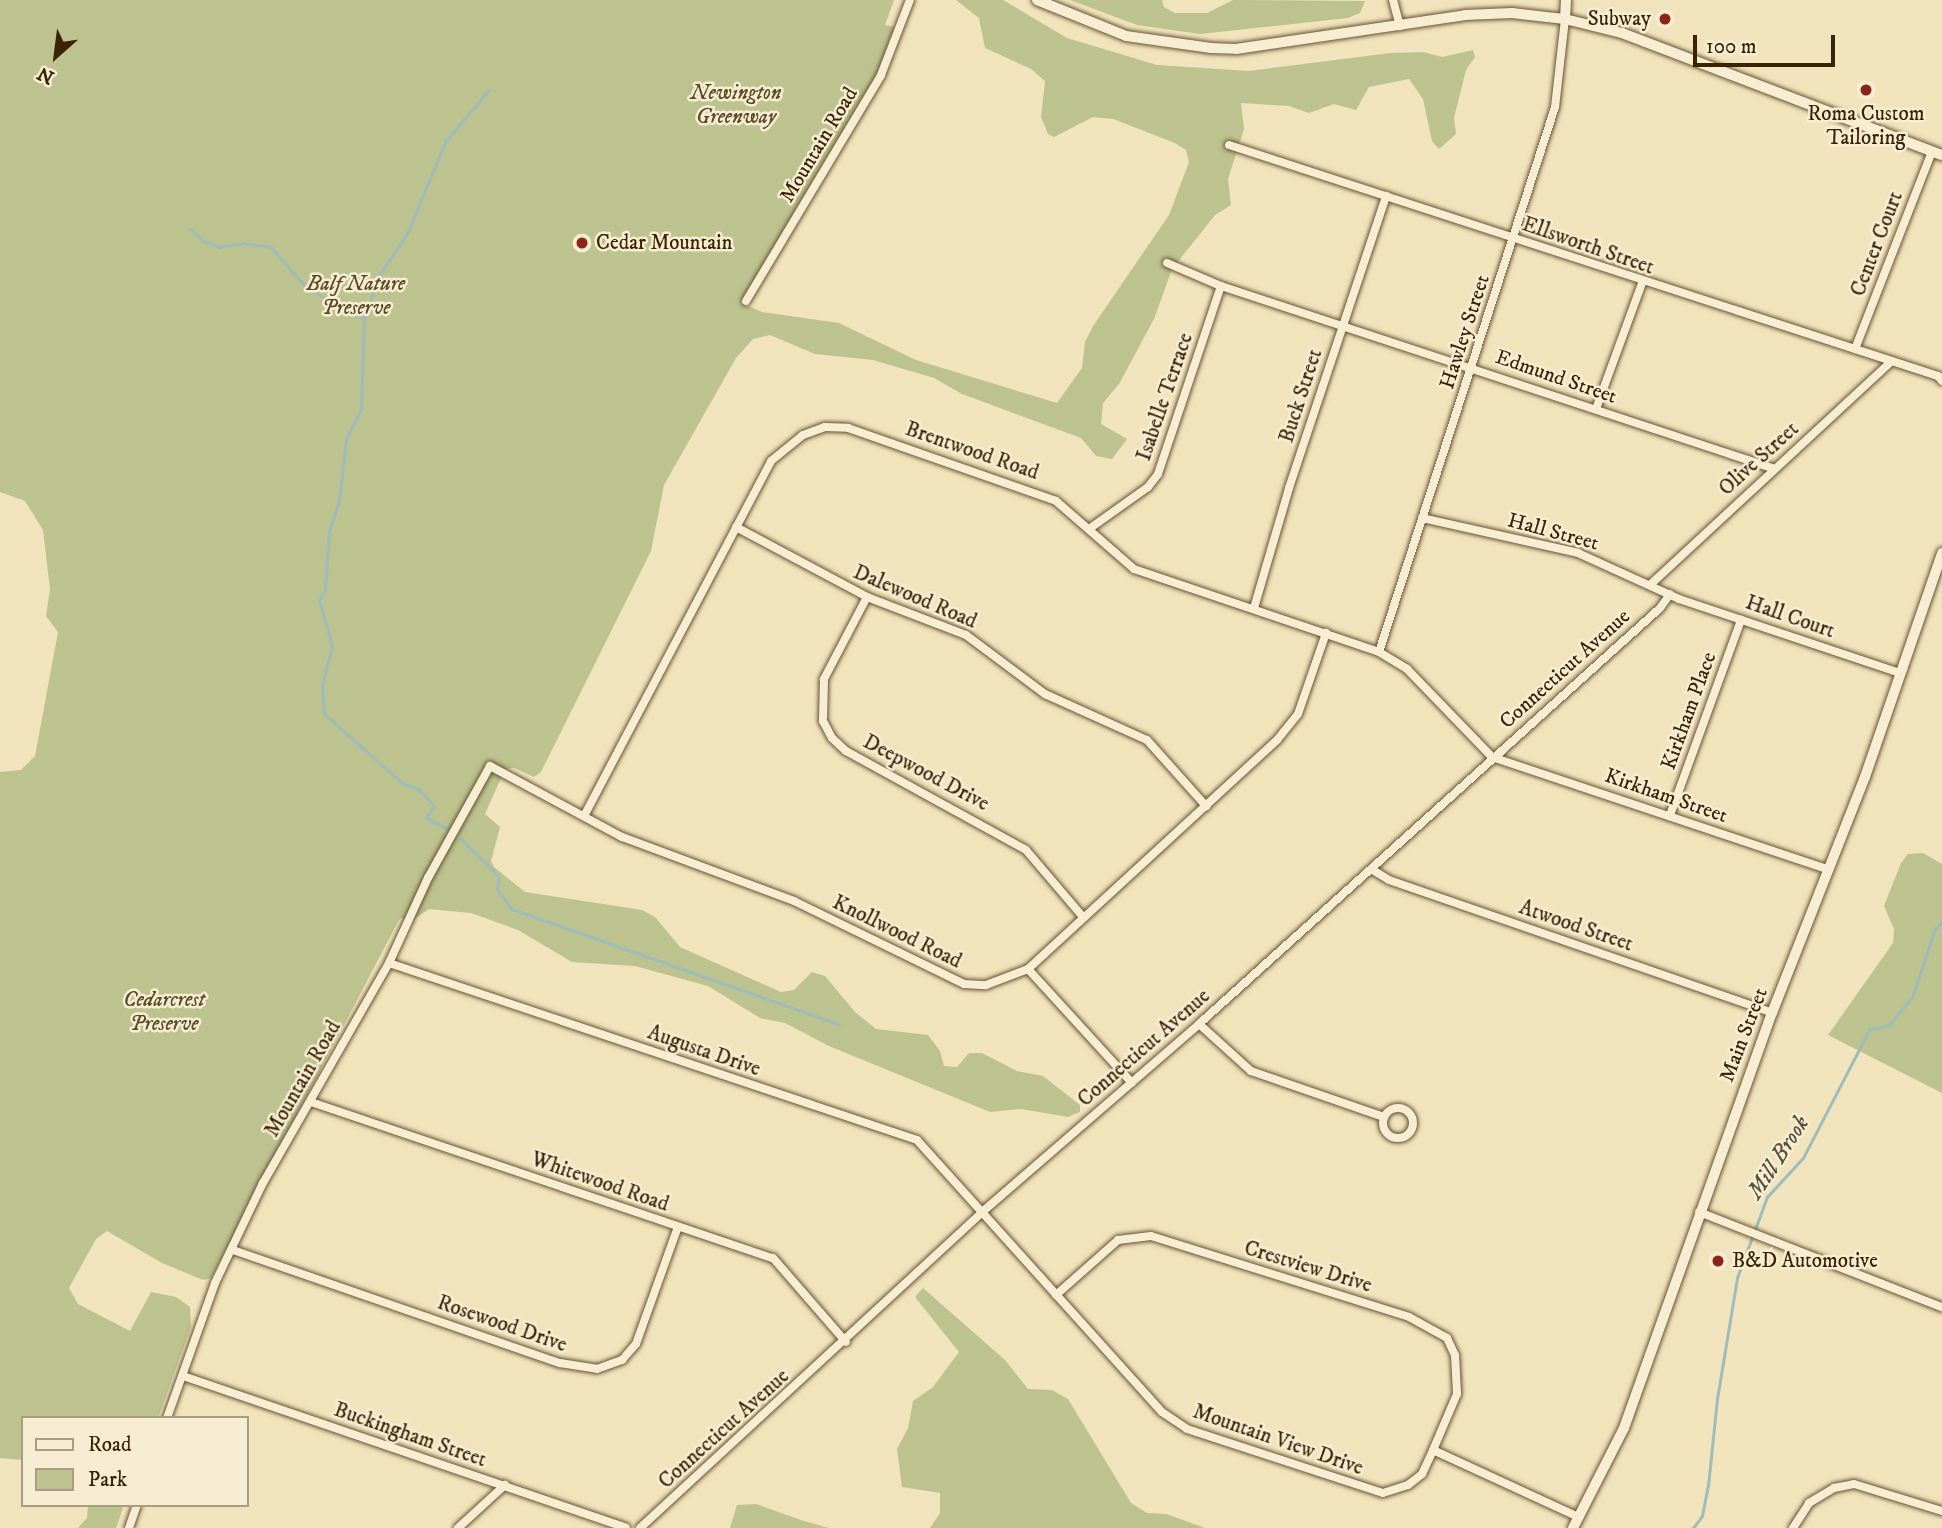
<!DOCTYPE html>
<style>
body{margin:0}
#map{position:relative;width:1942px;height:1528px;overflow:hidden;background:#f1e3bb;font-family:"IM FELL DW Pica",serif}
div>[style]{position:absolute}
[style*='--x']{left:calc(var(--x)*1px);top:calc(var(--y)*1px);width:calc(var(--w)*1px);rotate:calc(var(--a)*1deg)}
.green>*{inset:0;background:#bcc38f}
.stream>*{height:2.5px;margin:-1.25px;padding:0 1.25px;transform-origin:1.25px;border-radius:1.25px;background:#9ebcb9}
.roads{filter:drop-shadow(0 0 2px #675332) drop-shadow(0 0 2px #675332)}
.minor>*{height:8px;margin:-4px;padding:0 4px;transform-origin:4px;border-radius:4px;background:#f6edd3}
.minor>.ring{margin:-4px;padding:0;box-sizing:content-box;background:none;border:8px solid #f6edd3;border-radius:50%}
.tertiary>*{height:10px;margin:-5px;padding:0 5px;transform-origin:5px;border-radius:5px;background:#f6edd3}
.secondary>*{height:10px;margin:-5px;padding:0 5px;transform-origin:5px;border-radius:5px;background:#f6edd3}
.dots>*{width:19px;height:19px;translate:-50% -50%;box-sizing:border-box;border:4px solid #f6edd3;border-radius:50%}
span{translate:-50% -50%;white-space:nowrap;text-align:center;line-height:1.15;-webkit-text-stroke:5px #f6edd3;paint-order:stroke}
.poi-label{font-size:21px;color:#392304}
.right{translate:-100% -50%;text-align:right}
.left{translate:0 -50%;text-align:left}
.park-label{font-size:21px;color:#5a4b27;font-style:italic}
.street-label{font-size:21px;color:#392304}
.water-label{font-size:23px;color:#57513a;font-style:italic}
.legend{position:absolute;left:21px;top:1416px;width:228px;height:91px;box-sizing:border-box;background:#f6edd3;border:2px solid #aa9c80;margin:0;padding:9px 12px;list-style:none;font-size:21px;color:#392304}
.legend li{display:flex;align-items:center;gap:14px;height:35px}
.legend b{width:35px;border:2px solid #aa9c80}
.north{position:absolute;left:21px;top:21px;width:70px;height:70px;-webkit-text-stroke:5px #f6edd3;paint-order:stroke;rotate:208deg;font-size:19px;font-weight:700;line-height:28px;text-align:center;color:#392304}
.north::after{content:'';display:block;margin:auto;width:24px;height:32px;background:#392304;clip-path:polygon(50% 0,100% 100%,50% 72%,0 100%)}
.scale{position:absolute;left:1693px;top:35px;width:142px;height:32px;box-sizing:border-box;border:4px solid #392304;border-top:0;padding-left:9px;font-size:21px;line-height:24px;white-space:nowrap;color:#392304;-webkit-text-stroke:5px #f6edd3;paint-order:stroke}
</style>
<div id="map">
<div class="green">
<i style="clip-path:polygon(0 0,894px 0,885px 25px,895px 27px,880px 71px,741px 303px,762px 312px,839px 323px,916px 360px,1057px 403px,1082px 368px,1085px 342px,1093px 326px,1169px 215px,1189px 162px,1186px 150px,1175px 143px,1113px 119px,1093px 117px,1054px 137px,1048px 134px,1041px 117px,1045px 81px,1031px 69px,985px 48px,979px 18px,956px 0,1003px 0,1067px 38px,1157px 65px,1249px 71px,1390px 53px,1423px 52px,1442px 57px,1473px 50px,1475px 57px,1466px 70px,1454px 118px,1456px 134px,1439px 149px,1432px 141px,1423px 99px,1409px 79px,1369px 87px,1356px 110px,1334px 104px,1309px 113px,1289px 106px,1241px 103px,1244px 129px,1228px 179px,1231px 205px,1215px 215px,1172px 269px,1154px 319px,1119px 384px,1103px 403px,1101px 424px,1127px 439px,1112px 459px,1096px 456px,1081px 438px,962px 394px,934px 378px,873px 360px,815px 354px,770px 335px,753px 339px,736px 358px,664px 485px,651px 551px,541px 772px,534px 777px,514px 768px,505px 769px,485px 814px,500px 827px,491px 861px,494px 867px,525px 892px,642px 910px,655px 917px,680px 947px,781px 992px,794px 990px,812px 972px,825px 976px,855px 1012px,876px 1029px,928px 1035px,940px 1051px,944px 1066px,957px 1067px,969px 1053px,982px 1053px,1017px 1071px,1043px 1076px,1080px 1105px,1080px 1112px,1068px 1117px,1021px 1109px,990px 1112px,829px 1046px,785px 1023px,760px 1018px,708px 986px,635px 966px,572px 962px,518px 930px,471px 913px,429px 909px,413px 920px,400px 918px,211px 1278px,203px 1280px,162px 1263px,107px 1231px,96px 1239px,69px 1288px,78px 1304px,130px 1331px,151px 1292px,176px 1297px,190px 1307px,191px 1327px,158px 1418px,23px 1418px,23px 1460px,0 1458px,0 772px,21px 770px,35px 756px,58px 632px,46px 616px,50px 589px,43px 530px,25px 501px,0 492px)"></i>
<i style="clip-path:polygon(1070px 0,1162px 0,1164px 7px,1175px 13px,1207px 13px,1233px 0,1365px 1px,1360px 13px,1348px 18px,1200px 34px,1137px 25px)"></i>
<i style="clip-path:polygon(1923px 853px,1942px 864px,1942px 1093px,1828px 1035px,1893px 943px,1894px 929px,1884px 906px,1901px 863px,1908px 854px)"></i>
<i style="clip-path:polygon(923px 1288px,1005px 1360px,1028px 1389px,1052px 1390px,1068px 1399px,1131px 1503px,1147px 1513px,1166px 1514px,1205px 1528px,930px 1528px,940px 1513px,940px 1493px,902px 1487px,897px 1449px,908px 1428px,913px 1401px,933px 1387px,959px 1352px,915px 1297px)"></i>
<i style="clip-path:polygon(756px 1504px,804px 1521px,829px 1528px,730px 1528px,737px 1505px)"></i>
<i style="clip-path:polygon(88px 1505px,124px 1505px,116px 1528px,78px 1528px,87px 1518px)"></i>
</div>
<div class="stream">
<i style="--x:190;--y:228;--w:19;--a:43"></i>
<i style="--x:204;--y:241;--w:16;--a:22"></i>
<i style="--x:219;--y:247;--w:24;--a:-9"></i>
<i style="--x:243;--y:243;--w:28;--a:8"></i>
<i style="--x:271;--y:247;--w:55;--a:48.7"></i>
<i style="--x:307;--y:288;--w:64;--a:28.2"></i>
<i style="--x:448;--y:830;--w:25;--a:-151"></i>
<i style="--x:426;--y:818;--w:14;--a:-56"></i>
<i style="--x:434;--y:806;--w:22;--a:-133"></i>
<i style="--x:419;--y:790;--w:17;--a:-159"></i>
<i style="--x:403;--y:784;--w:106;--a:-138.5"></i>
<i style="--x:324;--y:714;--w:28;--a:-94"></i>
<i style="--x:322;--y:686;--w:41;--a:-76"></i>
<i style="--x:332;--y:646;--w:48;--a:-105.8"></i>
<i style="--x:319;--y:600;--w:12;--a:-59"></i>
<i style="--x:325;--y:590;--w:59;--a:-86.1"></i>
<i style="--x:329;--y:531;--w:31;--a:-71"></i>
<i style="--x:339;--y:502;--w:63;--a:-83.7"></i>
<i style="--x:346;--y:439;--w:34;--a:-63"></i>
<i style="--x:361;--y:409;--w:90;--a:-88.1"></i>
<i style="--x:364;--y:319;--w:48;--a:-70.4"></i>
<i style="--x:380;--y:274;--w:50;--a:-56.3"></i>
<i style="--x:408;--y:232;--w:97;--a:-67.7"></i>
<i style="--x:445;--y:142;--w:68;--a:-49.8"></i>
<i style="--x:460;--y:838;--w:54;--a:44.3"></i>
<i style="--x:499;--y:876;--w:14;--a:94"></i>
<i style="--x:498;--y:890;--w:24;--a:54"></i>
<i style="--x:512;--y:909;--w:347;--a:19.4"></i>
<i style="--x:1693;--y:1528;--w:15;--a:-53"></i>
<i style="--x:1702;--y:1516;--w:31;--a:-79"></i>
<i style="--x:1708;--y:1486;--w:87;--a:-84.1"></i>
<i style="--x:1717;--y:1399;--w:123;--a:-80.6"></i>
<i style="--x:1737;--y:1278;--w:86;--a:-69.7"></i>
<i style="--x:1767;--y:1197;--w:53;--a:-47.3"></i>
<i style="--x:1803;--y:1158;--w:144;--a:-62.7"></i>
<i style="--x:1869;--y:1030;--w:21;--a:-14"></i>
<i style="--x:1889;--y:1025;--w:35;--a:-50"></i>
<i style="--x:1912;--y:998;--w:73;--a:-71.6"></i>
<i style="--x:1935;--y:929;--w:10;--a:-45"></i>
</div>
<div class="roads">
<div class="minor">
<i style="--x:1393;--y:0;--w:27;--a:75"></i>
<i style="--x:1229;--y:145;--w:746;--a:18.05"></i>
<i style="--x:1938;--y:376;--w:6;--a:51"></i>
<i style="--x:1167;--y:263;--w:59;--a:23.1"></i>
<i style="--x:1221;--y:286;--w:583;--a:18.28"></i>
<i style="--x:746;--y:301;--w:263;--a:-59.1"></i>
<i style="--x:881;--y:75;--w:80;--a:-68.9"></i>
<i style="--x:1855;--y:349;--w:212;--a:-68.7"></i>
<i style="--x:1596;--y:409;--w:134;--a:-69.9"></i>
<i style="--x:1422;--y:518;--w:160;--a:12.6"></i>
<i style="--x:1578;--y:553;--w:111;--a:24.5"></i>
<i style="--x:1679;--y:599;--w:233;--a:18.5"></i>
<i style="--x:736;--y:527;--w:149;--a:28.1"></i>
<i style="--x:867;--y:597;--w:106;--a:21"></i>
<i style="--x:966;--y:635;--w:99;--a:36.8"></i>
<i style="--x:1045;--y:694;--w:112;--a:24.3"></i>
<i style="--x:1147;--y:740;--w:89;--a:48.2"></i>
<i style="--x:1089;--y:529;--w:72;--a:-35.4"></i>
<i style="--x:1148;--y:487;--w:16;--a:-52"></i>
<i style="--x:1158;--y:474;--w:198;--a:-71.5"></i>
<i style="--x:1651;--y:584;--w:328;--a:-42.8"></i>
<i style="--x:867;--y:597;--w:93;--a:117.7"></i>
<i style="--x:824;--y:679;--w:42;--a:91.4"></i>
<i style="--x:823;--y:721;--w:19;--a:62"></i>
<i style="--x:832;--y:738;--w:19;--a:43"></i>
<i style="--x:846;--y:751;--w:205;--a:28.8"></i>
<i style="--x:1026;--y:850;--w:88;--a:49.6"></i>
<i style="--x:1254;--y:608;--w:125;--a:-73.7"></i>
<i style="--x:1289;--y:488;--w:308;--a:-71.6"></i>
<i style="--x:1379;--y:652;--w:573;--a:-72.1"></i>
<i style="--x:1555;--y:107;--w:89;--a:-83.5"></i>
<i style="--x:1670;--y:815;--w:208;--a:-70"></i>
<i style="--x:584;--y:816;--w:401;--a:-62.2"></i>
<i style="--x:771;--y:461;--w:41;--a:-39.1"></i>
<i style="--x:803;--y:435;--w:23;--a:-20"></i>
<i style="--x:825;--y:427;--w:23;--a:2"></i>
<i style="--x:848;--y:428;--w:220;--a:19.3"></i>
<i style="--x:1056;--y:501;--w:103;--a:41.1"></i>
<i style="--x:1134;--y:569;--w:259;--a:18.7"></i>
<i style="--x:1379;--y:652;--w:33;--a:31"></i>
<i style="--x:1407;--y:669;--w:122;--a:46"></i>
<i style="--x:1492;--y:757;--w:355;--a:18.5"></i>
<i style="--x:1371;--y:869;--w:21;--a:31"></i>
<i style="--x:1389;--y:880;--w:405;--a:19.1"></i>
<i style="--x:389;--y:963;--w:557;--a:18.53"></i>
<i style="--x:917;--y:1140;--w:366;--a:48"></i>
<i style="--x:1162;--y:1412;--w:30;--a:34"></i>
<i style="--x:1187;--y:1429;--w:206;--a:18.1"></i>
<i style="--x:1383;--y:1493;--w:26;--a:-18"></i>
<i style="--x:1408;--y:1485;--w:18;--a:-38"></i>
<i style="--x:1422;--y:1474;--w:26;--a:-65"></i>
<i style="--x:1433;--y:1450;--w:161;--a:24.7"></i>
<i style="--x:1028;--y:969;--w:154;--a:47.6"></i>
<i style="--x:1199;--y:1024;--w:70;--a:42.1"></i>
<i style="--x:1251;--y:1071;--w:141;--a:19.1"></i>
<i style="--x:311;--y:1102;--w:488;--a:18.7"></i>
<i style="--x:773;--y:1258;--w:111;--a:49"></i>
<i class="ring" style="left:1383px;top:1108px;width:22px;height:22px"></i>
<i style="--x:1699;--y:1212;--w:261;--a:21.4"></i>
<i style="--x:233;--y:1250;--w:346;--a:19.1"></i>
<i style="--x:560;--y:1363;--w:37;--a:9"></i>
<i style="--x:597;--y:1369;--w:27;--a:-20"></i>
<i style="--x:622;--y:1360;--w:21;--a:-49"></i>
<i style="--x:636;--y:1344;--w:124;--a:-70.3"></i>
<i style="--x:1056;--y:1295;--w:83;--a:-41.6"></i>
<i style="--x:1118;--y:1240;--w:33;--a:-7"></i>
<i style="--x:1151;--y:1236;--w:270;--a:17.4"></i>
<i style="--x:1409;--y:1317;--w:43;--a:28.9"></i>
<i style="--x:1447;--y:1338;--w:19;--a:65"></i>
<i style="--x:1455;--y:1355;--w:39;--a:87"></i>
<i style="--x:1457;--y:1394;--w:61;--a:113.2"></i>
<i style="--x:183;--y:1376;--w:468;--a:18.9"></i>
<i style="--x:167;--y:1418;--w:143;--a:-70.4"></i>
<i style="--x:215;--y:1283;--w:111;--a:-64.4"></i>
<i style="--x:263;--y:1183;--w:254;--a:-60.2"></i>
<i style="--x:389;--y:963;--w:94;--a:-65.4"></i>
<i style="--x:428;--y:878;--w:128;--a:-61"></i>
<i style="--x:490;--y:766;--w:150;--a:28.3"></i>
<i style="--x:622;--y:837;--w:184;--a:20.4"></i>
<i style="--x:794;--y:901;--w:189;--a:26"></i>
<i style="--x:964;--y:984;--w:22;--a:3"></i>
<i style="--x:986;--y:985;--w:45;--a:-20.9"></i>
<i style="--x:1028;--y:969;--w:338;--a:-42.6"></i>
<i style="--x:1277;--y:740;--w:33;--a:-51"></i>
<i style="--x:1298;--y:714;--w:86;--a:-70.9"></i>
<i style="--x:129;--y:1528;--w:24;--a:-71"></i>
<i style="--x:458;--y:1528;--w:64;--a:-42.5"></i>
<i style="--x:640;--y:1528;--w:464;--a:-42.7"></i>
<i style="--x:981;--y:1213;--w:289;--a:-40.9"></i>
<i style="--x:1199;--y:1024;--w:621;--a:-42.06"></i>
<i style="--x:1660;--y:608;--w:17;--a:-54"></i>
<i style="--x:1793;--y:1528;--w:30;--a:-57"></i>
<i style="--x:1809;--y:1503;--w:29;--a:-31"></i>
<i style="--x:1834;--y:1488;--w:20;--a:-11"></i>
<i style="--x:1854;--y:1484;--w:92;--a:17.1"></i>
</div>
<div class="tertiary">
<i style="--x:1565;--y:19;--w:19;--a:-87"></i>
</div>
<div class="secondary">
<i style="--x:1037;--y:0;--w:96;--a:22"></i>
<i style="--x:1126;--y:36;--w:86;--a:8"></i>
<i style="--x:1211;--y:48;--w:25;--a:2"></i>
<i style="--x:1236;--y:49;--w:232;--a:-8.4"></i>
<i style="--x:1465;--y:15;--w:47;--a:-2.4"></i>
<i style="--x:1512;--y:13;--w:53;--a:6.5"></i>
<i style="--x:1565;--y:19;--w:59;--a:13.8"></i>
<i style="--x:1622;--y:33;--w:342;--a:20.9"></i>
<i style="--x:1573;--y:1528;--w:112;--a:-63"></i>
<i style="--x:1624;--y:1428;--w:441;--a:-70.4"></i>
<i style="--x:1772;--y:1013;--w:254;--a:-68.5"></i>
<i style="--x:1865;--y:777;--w:237;--a:-71"></i>
</div>
</div>
<div class="dots">
<i style="left:1665px;top:19px;background:#8f2418"></i>
<i style="left:1866px;top:90px;background:#8f2418"></i>
<i style="left:582px;top:243px;background:#8f2418"></i>
<i style="left:1718px;top:1261px;background:#8f2418"></i>
</div>
<div class="poi-label">
<span class="right" style="left:1651px;top:19px">Subway</span>
<span style="left:1866px;top:126px">Roma Custom<br>Tailoring</span>
<span class="left" style="left:596px;top:243px">Cedar Mountain</span>
<span class="left" style="left:1732px;top:1261px">B&amp;D Automotive</span>
</div>
<div class="park-label">
<span style="left:736px;top:105px">Newington<br>Greenway</span>
<span style="left:356px;top:296px">Balf Nature<br>Preserve</span>
<span style="left:164px;top:1012px">Cedarcrest<br>Preserve</span>
</div>
<div class="street-label">
<span style="left:819px;top:145px;rotate:-59deg">Mountain Road</span>
<span style="left:1877px;top:244px;rotate:-69deg">Center Court</span>
<span style="left:1588px;top:246px;rotate:19deg">Ellsworth Street</span>
<span style="left:1465px;top:332px;rotate:-72deg">Hawley Street</span>
<span style="left:1556px;top:377px;rotate:19deg">Edmund Street</span>
<span style="left:1301px;top:396px;rotate:-72deg">Buck Street</span>
<span style="left:1165px;top:397px;rotate:-71deg">Isabelle Terrace</span>
<span style="left:972px;top:451px;rotate:19deg">Brentwood Road</span>
<span style="left:1759px;top:459px;rotate:-42deg">Olive Street</span>
<span style="left:1553px;top:532px;rotate:15deg">Hall Street</span>
<span style="left:915px;top:597px;rotate:23deg">Dalewood Road</span>
<span style="left:1790px;top:617px;rotate:19deg">Hall Court</span>
<span style="left:1565px;top:669px;rotate:-42deg">Connecticut Avenue</span>
<span style="left:1689px;top:711px;rotate:-70deg">Kirkham Place</span>
<span style="left:926px;top:773px;rotate:28deg">Deepwood Drive</span>
<span style="left:1666px;top:796px;rotate:19deg">Kirkham Street</span>
<span style="left:1576px;top:926px;rotate:19deg">Atwood Street</span>
<span style="left:897px;top:932px;rotate:26deg">Knollwood Road</span>
<span style="left:1744px;top:1035px;rotate:-69deg">Main Street</span>
<span style="left:1144px;top:1048px;rotate:-41deg">Connecticut Avenue</span>
<span style="left:704px;top:1051px;rotate:19deg">Augusta Drive</span>
<span style="left:303px;top:1079px;rotate:-60deg">Mountain Road</span>
<span style="left:600px;top:1182px;rotate:19deg">Whitewood Road</span>
<span style="left:1308px;top:1267px;rotate:17deg">Crestview Drive</span>
<span style="left:502px;top:1324px;rotate:19deg">Rosewood Drive</span>
<span style="left:724px;top:1429px;rotate:-42deg">Connecticut Avenue</span>
<span style="left:410px;top:1435px;rotate:19deg">Buckingham Street</span>
<span style="left:1278px;top:1440px;rotate:19deg">Mountain View Drive</span>
</div>
<div class="water-label">
<span style="left:1779px;top:1158px;rotate:-57deg">Mill Brook</span>
</div>
<ul class="legend">
<li><b style="height:9px;background:#f6edd3"></b>Road</li>
<li><b style="height:19px;background:#bcc38f"></b>Park</li>
</ul>
<div class="north">N</div>
<div class="scale">100 m</div>
</div>
